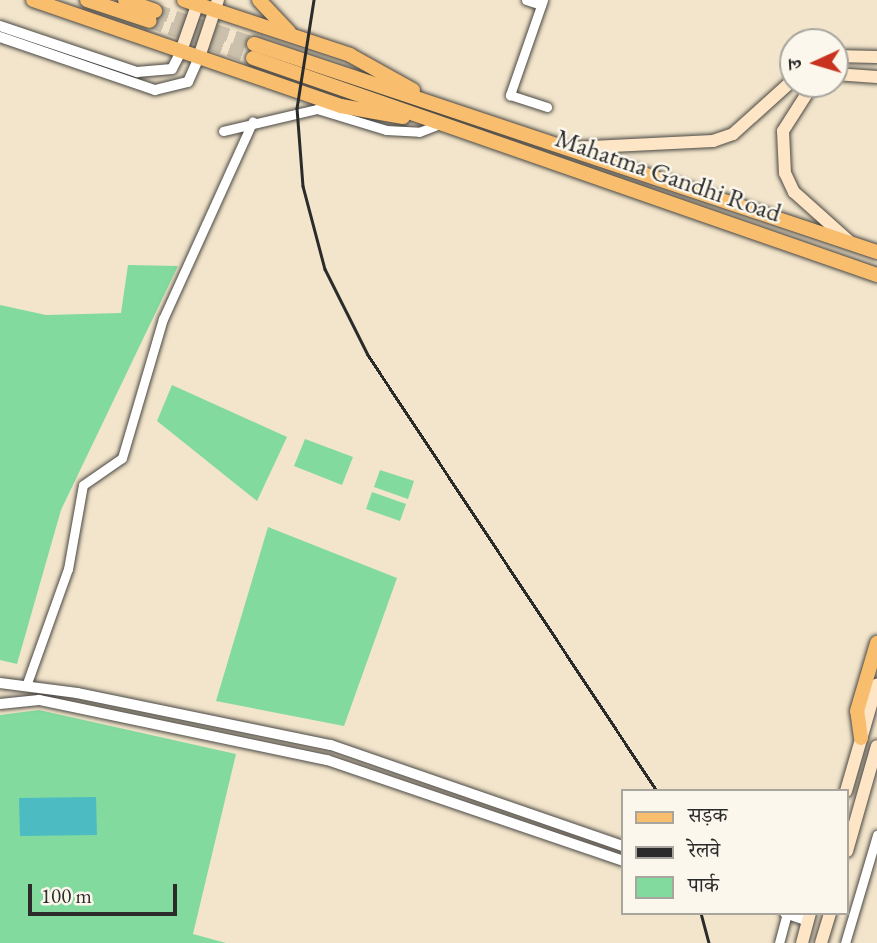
<!DOCTYPE html>
<meta charset="utf-8">
<style>
body{margin:0}
#map{position:relative;width:877px;height:943px;overflow:hidden;background:#f3e5cb;font-family:"EB Garamond","Noto Serif Devanagari",serif}
div>[style]{position:absolute}
[style*='--x']{left:calc(var(--x)*1px);top:calc(var(--y)*1px);width:calc(var(--w)*1px);rotate:calc(var(--a)*1deg)}
.green>*{inset:0;background:#82da9e}
.water>*{inset:0;background:#4dbcc2}
.primary-tunnel>*{height:14px;margin-top:-7px;transform-origin:0;background:repeating-linear-gradient(90deg,#cbc0ab 0 14px,transparent 0 21px)}
.roads{filter:drop-shadow(0 0 2px #494743) drop-shadow(0 0 2px #494743)}
.minor>*{height:9px;margin:-4.5px;padding:0 4.5px;transform-origin:4.5px;border-radius:4.5px;background:#fff}
.tertiary>*{height:10px;margin:-5px;padding:0 5px;transform-origin:5px;border-radius:5px;background:#fff}
.secondary>*{height:12px;margin:-6px;padding:0 6px;transform-origin:6px;border-radius:6px;background:#fde5c5}
.primary>*{height:14px;margin:-7px;padding:0 7px;transform-origin:7px;border-radius:7px;background:#f9be6d}
.rail>*{height:2.5px;margin:-1.25px;padding:0 1.25px;transform-origin:1.25px;border-radius:1.25px;background:#2b2b2b}
span{translate:-50% -50%;white-space:nowrap;text-align:center;line-height:1.15;-webkit-text-stroke:5px #fbf7ec;paint-order:stroke}
.street-label{font-size:26px;color:#2b2b2b}
.legend{position:absolute;left:621px;top:789px;width:228px;height:126px;box-sizing:border-box;background:#fbf7ec;border:2px solid #a8a59f;margin:0;padding:9px 12px;list-style:none;font-size:21px;color:#2b2b2b}
.legend li{display:flex;align-items:center;gap:14px;height:35px}
.legend b{width:35px;border:2px solid #a8a59f}
.north{position:absolute;left:779px;top:28px;width:70px;height:70px;box-sizing:border-box;background:#fbf7ec;border:2px solid #a8a59f;border-radius:50%;rotate:266deg;font-size:19px;font-weight:700;line-height:28px;text-align:center;color:#2b2b2b}
.north::after{content:'';display:block;margin:auto;width:24px;height:32px;background:#c8321e;clip-path:polygon(50% 0,100% 100%,50% 72%,0 100%)}
.scale{position:absolute;left:28px;top:884px;width:149px;height:32px;box-sizing:border-box;border:4px solid #2b2b2b;border-top:0;padding-left:9px;font-size:21px;line-height:24px;white-space:nowrap;color:#2b2b2b;-webkit-text-stroke:5px #fbf7ec;paint-order:stroke}
</style>
<div id="map">
<div class="green">
<i style="clip-path:polygon(128px 265px,178px 266px,61px 510px,17px 664px,0 660px,0 305px,46px 315px,121px 313px)"></i>
<i style="clip-path:polygon(172px 385px,287px 437px,257px 501px,157px 421px)"></i>
<i style="clip-path:polygon(305px 439px,353px 457px,342px 485px,294px 466px)"></i>
<i style="clip-path:polygon(380px 470px,414px 481px,408px 499px,374px 487px)"></i>
<i style="clip-path:polygon(372px 492px,406px 504px,400px 521px,366px 509px)"></i>
<i style="clip-path:polygon(268px 527px,397px 578px,344px 726px,216px 701px)"></i>
<i style="clip-path:polygon(39px 710px,236px 754px,193px 934px,226px 943px,0 943px,0 715px)"></i>
</div>
<div class="water">
<i style="clip-path:polygon(96px 797px,97px 835px,20px 836px,19px 798px)"></i>
</div>
<div class="primary-tunnel">
<i style="--x:155;--y:11;--w:104;--a:18.4"></i>
<i style="--x:150;--y:21;--w:109;--a:19.8"></i>
</div>
<div class="roads">
<div class="minor">
<i style="--x:526;--y:0;--w:16;--a:18"></i>
<i style="--x:543;--y:0;--w:101;--a:109.2"></i>
<i style="--x:510;--y:95;--w:39;--a:18"></i>
<i style="--x:223;--y:131;--w:97;--a:-13.2"></i>
<i style="--x:317;--y:109;--w:72;--a:16.9"></i>
<i style="--x:386;--y:130;--w:33;--a:3"></i>
<i style="--x:419;--y:132;--w:22;--a:-21"></i>
<i style="--x:26;--y:686;--w:124;--a:-70.3"></i>
<i style="--x:68;--y:569;--w:85;--a:-79.9"></i>
<i style="--x:83;--y:485;--w:47;--a:-34.7"></i>
<i style="--x:122;--y:458;--w:145;--a:-73.6"></i>
<i style="--x:163;--y:319;--w:217;--a:-65.6"></i>
<i style="--x:779;--y:943;--w:30;--a:-75"></i>
<i style="--x:845;--y:943;--w:113;--a:-73.5"></i>
</div>
<div class="tertiary">
<i style="--x:0;--y:26;--w:145;--a:18.6"></i>
<i style="--x:137;--y:72;--w:35;--a:-5"></i>
<i style="--x:172;--y:69;--w:20;--a:-63"></i>
<i style="--x:0;--y:37;--w:164;--a:18.9"></i>
<i style="--x:155;--y:90;--w:34;--a:-14"></i>
<i style="--x:188;--y:82;--w:27;--a:-66"></i>
<i style="--x:0;--y:683;--w:78;--a:7.4"></i>
<i style="--x:77;--y:693;--w:259;--a:11.6"></i>
<i style="--x:331;--y:745;--w:309;--a:19.1"></i>
<i style="--x:0;--y:704;--w:39;--a:-6"></i>
<i style="--x:39;--y:700;--w:294;--a:11.8"></i>
<i style="--x:327;--y:760;--w:313;--a:18.8"></i>
<i style="--x:785;--y:913;--w:24;--a:19"></i>
</div>
<div class="secondary">
<i style="--x:181;--y:51;--w:54;--a:-70.6"></i>
<i style="--x:835;--y:56;--w:42;--a:1.4"></i>
<i style="--x:199;--y:57;--w:60;--a:-71.6"></i>
<i style="--x:835;--y:74;--w:42;--a:4.1"></i>
<i style="--x:813;--y:84;--w:56;--a:122.6"></i>
<i style="--x:783;--y:131;--w:42;--a:87.3"></i>
<i style="--x:785;--y:173;--w:21;--a:65"></i>
<i style="--x:794;--y:192;--w:75;--a:41.8"></i>
<i style="--x:571;--y:148;--w:142;--a:-2.8"></i>
<i style="--x:713;--y:141;--w:21;--a:-19"></i>
<i style="--x:733;--y:134;--w:81;--a:-42"></i>
<i style="--x:846;--y:791;--w:111;--a:-73.8"></i>
<i style="--x:847;--y:851;--w:109;--a:-74.1"></i>
<i style="--x:802;--y:943;--w:31;--a:-75"></i>
<i style="--x:821;--y:943;--w:31;--a:-73"></i>
</div>
<div class="primary">
<i style="--x:33;--y:0;--w:326;--a:19"></i>
<i style="--x:341;--y:106;--w:63;--a:10.1"></i>
<i style="--x:87;--y:0;--w:66;--a:18.4"></i>
<i style="--x:125;--y:0;--w:32;--a:20"></i>
<i style="--x:184;--y:0;--w:175;--a:18.3"></i>
<i style="--x:350;--y:55;--w:72;--a:29.1"></i>
<i style="--x:259;--y:0;--w:44;--a:46.8"></i>
<i style="--x:254;--y:44;--w:657;--a:18.46"></i>
<i style="--x:253;--y:58;--w:661;--a:19.18"></i>
<i style="--x:861;--y:738;--w:27;--a:-98"></i>
<i style="--x:857;--y:711;--w:71;--a:-73.6"></i>
</div>
</div>
<div class="rail">
<i style="--x:314;--y:0;--w:109;--a:98.9"></i>
<i style="--x:297;--y:108;--w:78;--a:85.6"></i>
<i style="--x:303;--y:186;--w:86;--a:75.2"></i>
<i style="--x:325;--y:269;--w:96;--a:63.4"></i>
<i style="--x:368;--y:355;--w:523;--a:56.46"></i>
<i style="--x:701;--y:913;--w:31;--a:75"></i>
</div>
<div class="street-label">
<span style="left:668px;top:176px;rotate:19deg">Mahatma Gandhi Road</span>
</div>
<ul class="legend">
<li><b style="height:9px;background:#f9be6d"></b>सड़क</li>
<li><b style="height:9px;background:#2b2b2b"></b>रेलवे</li>
<li><b style="height:19px;background:#82da9e"></b>पार्क</li>
</ul>
<div class="north">उ</div>
<div class="scale">100 m</div>
</div>
